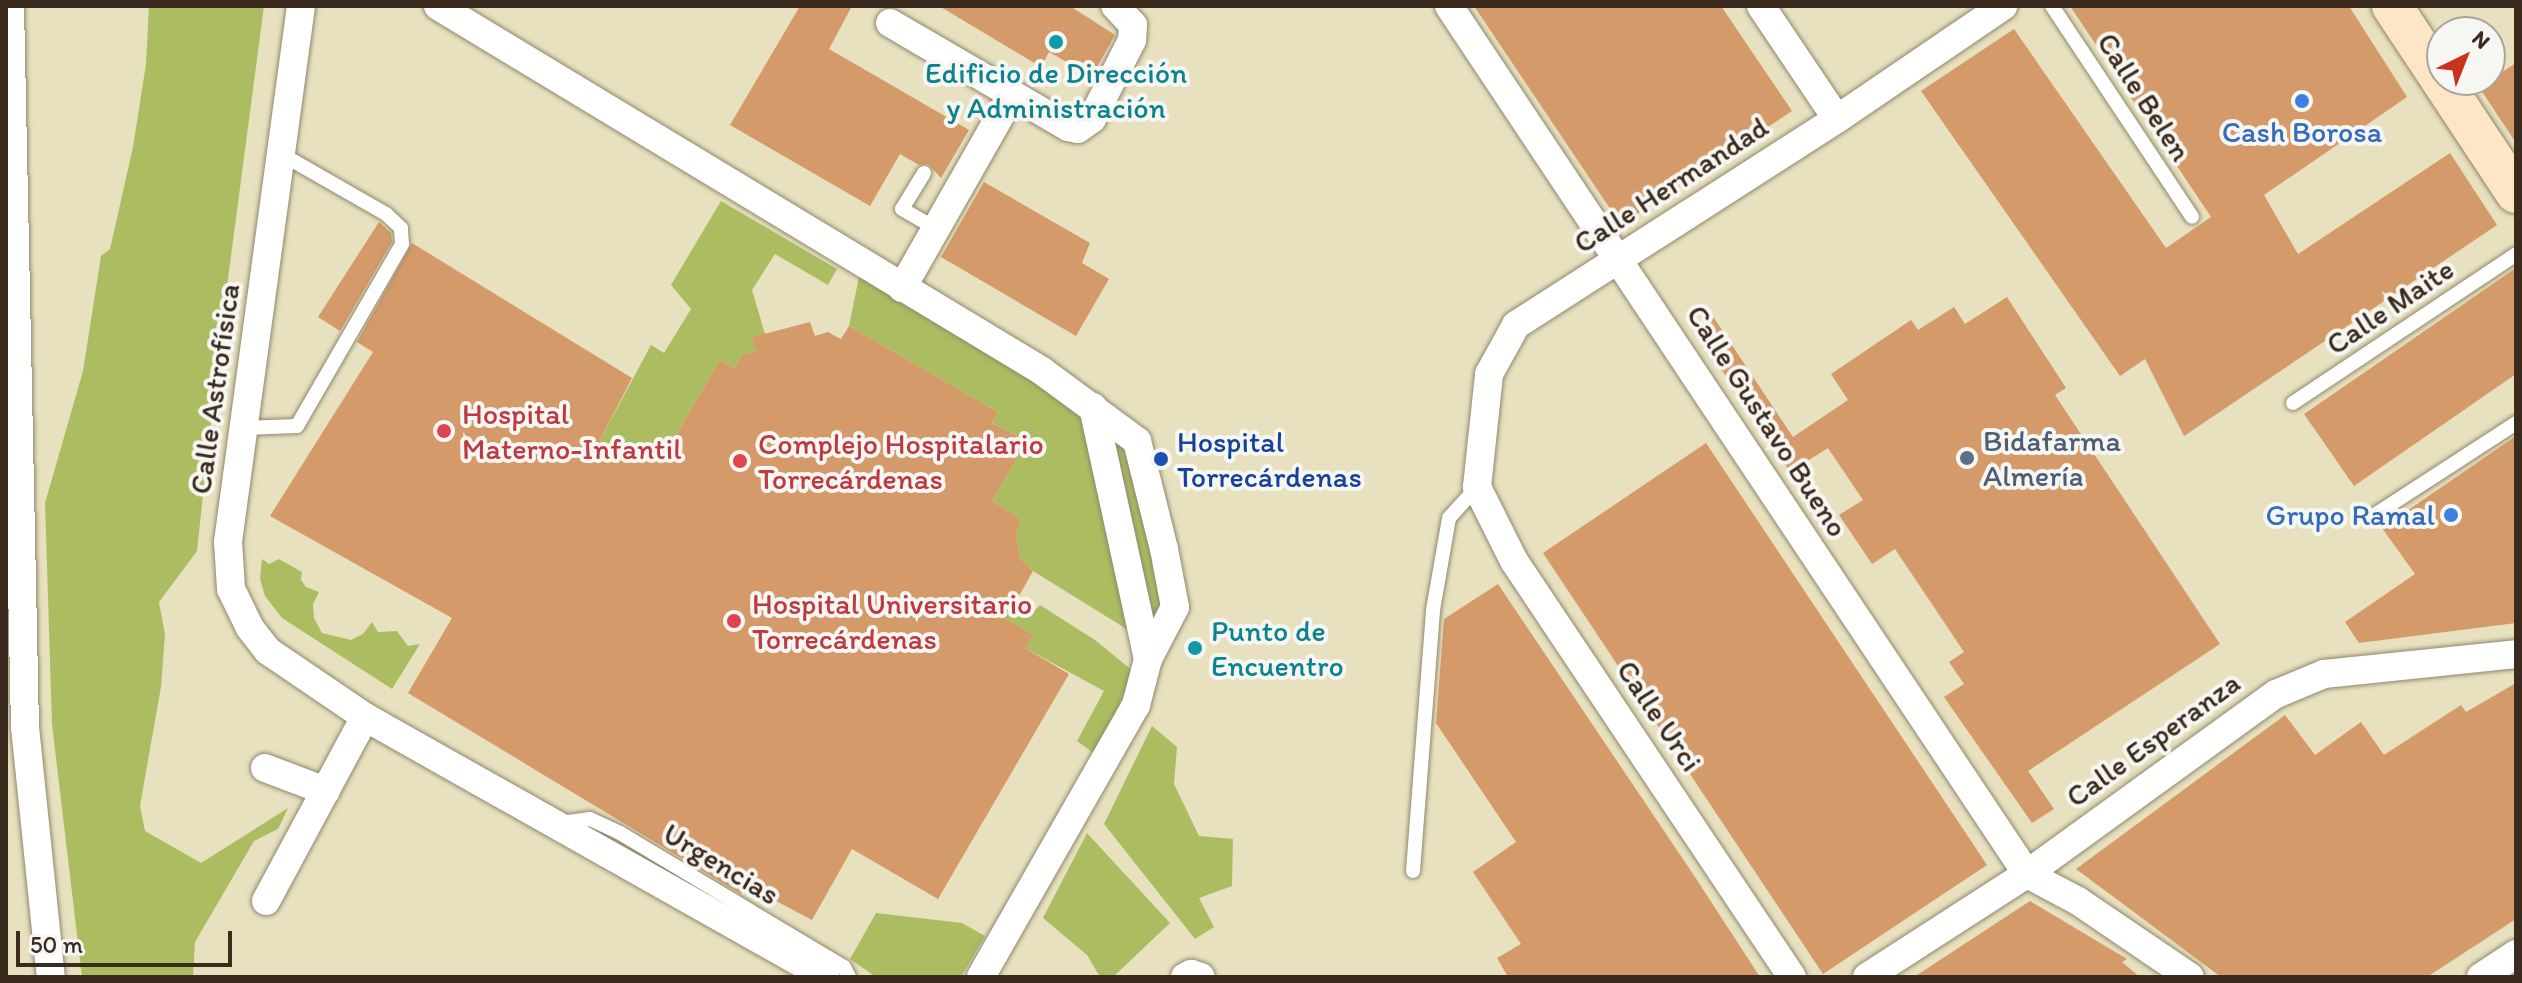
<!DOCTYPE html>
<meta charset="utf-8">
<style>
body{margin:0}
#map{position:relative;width:2522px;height:983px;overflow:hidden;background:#e7e1bf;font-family:Itim,sans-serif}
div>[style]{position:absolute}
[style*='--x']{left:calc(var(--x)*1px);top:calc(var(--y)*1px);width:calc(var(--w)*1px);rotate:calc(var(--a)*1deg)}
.green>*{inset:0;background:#abbd60}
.building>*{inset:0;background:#d49a69}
.roads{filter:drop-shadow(0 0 2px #91866e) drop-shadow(0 0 2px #91866e)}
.lane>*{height:14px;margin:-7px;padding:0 7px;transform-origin:7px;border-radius:7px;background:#fff}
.street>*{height:28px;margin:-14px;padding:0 14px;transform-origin:14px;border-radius:14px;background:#fff}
.secondary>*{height:40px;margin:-20px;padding:0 20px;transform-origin:20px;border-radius:20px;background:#fee5c5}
.dots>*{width:22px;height:22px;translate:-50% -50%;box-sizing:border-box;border:4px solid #f6f6f2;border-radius:50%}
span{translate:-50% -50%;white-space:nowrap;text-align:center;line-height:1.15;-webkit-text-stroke:8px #f6f6f2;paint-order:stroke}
.culture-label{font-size:30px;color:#0d838f}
.left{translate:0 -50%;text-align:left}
.street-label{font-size:30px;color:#3b2a1e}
.shop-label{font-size:30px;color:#366cbe}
.right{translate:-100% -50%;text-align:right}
.health-label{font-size:30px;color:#be3a42}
.service-label{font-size:30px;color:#4e5e75}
.transit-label{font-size:30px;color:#164399}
.frame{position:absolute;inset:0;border:8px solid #3b2a1e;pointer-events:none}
.north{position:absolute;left:2426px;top:16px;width:80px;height:80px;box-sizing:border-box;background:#f6f6f2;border:2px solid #aba49d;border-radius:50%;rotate:43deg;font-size:22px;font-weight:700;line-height:32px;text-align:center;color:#3b2a1e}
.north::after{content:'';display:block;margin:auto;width:28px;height:36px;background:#c8321e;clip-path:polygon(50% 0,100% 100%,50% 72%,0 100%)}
.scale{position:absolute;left:16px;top:931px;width:216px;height:36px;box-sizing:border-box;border:4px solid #3b2a1e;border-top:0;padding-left:10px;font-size:24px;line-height:28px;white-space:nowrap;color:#3b2a1e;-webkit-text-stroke:6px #f6f6f2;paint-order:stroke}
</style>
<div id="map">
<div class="green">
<i style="clip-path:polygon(149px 6px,264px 6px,219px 347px,197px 551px,159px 602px,165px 634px,161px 687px,140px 806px,145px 831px,201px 863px,288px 808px,278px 829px,254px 841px,195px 942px,193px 977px,82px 977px,52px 724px,45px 503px,83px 371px,101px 256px,110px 249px,133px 147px,146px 64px)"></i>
<i style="clip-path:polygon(721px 201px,837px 269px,828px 285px,775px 254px,752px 290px,765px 334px,753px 337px,756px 351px,742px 355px,734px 368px,720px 360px,667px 450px,655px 444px,643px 464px,600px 440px,651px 345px,664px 353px,691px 309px,671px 285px)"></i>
<i style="clip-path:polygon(862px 262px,1137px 441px,1175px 607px,1133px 633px,1033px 571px,1020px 558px,1016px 535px,1021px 519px,992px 501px,1027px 441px,992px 423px,998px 412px,849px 326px)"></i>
<i style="clip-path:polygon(262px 559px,269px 564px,279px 559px,302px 572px,301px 580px,306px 587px,319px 592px,313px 604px,314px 618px,322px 633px,351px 640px,363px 634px,372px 622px,378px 632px,397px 631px,408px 646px,420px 644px,392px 689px,282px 618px,265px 596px,260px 579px)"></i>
<i style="clip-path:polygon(1004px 605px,1033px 612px,1040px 605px,1095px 640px,1133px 671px,1098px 756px,1077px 741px,1104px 691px,1025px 648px,1032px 635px,998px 614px)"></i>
<i style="clip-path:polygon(1152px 726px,1177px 747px,1174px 784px,1199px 836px,1233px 839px,1232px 886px,1199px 898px,1214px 927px,1195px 939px,1104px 824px)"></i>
<i style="clip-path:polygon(1087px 833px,1170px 923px,1113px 977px,1100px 977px,1087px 955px,1043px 918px)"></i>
<i style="clip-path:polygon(876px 913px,962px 923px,985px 936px,961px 977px,876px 977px,850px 959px)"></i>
</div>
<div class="building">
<i style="clip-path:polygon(800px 6px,852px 6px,829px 49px,969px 130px,941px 178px,928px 164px,919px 165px,900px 154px,870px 206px,730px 125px)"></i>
<i style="clip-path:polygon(939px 6px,1070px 6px,1115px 35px,1092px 76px,1049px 52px,1041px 67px)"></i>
<i style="clip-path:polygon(1474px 6px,1721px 6px,1792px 111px,1621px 225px)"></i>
<i style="clip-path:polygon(2070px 6px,2349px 6px,2407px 97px,2264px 195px,2298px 254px,2450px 153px,2497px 225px,2184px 436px,2145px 359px,2120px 376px,1921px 91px,2014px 29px,2166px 248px,2211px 217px)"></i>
<i style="clip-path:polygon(2516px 63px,2516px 143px,2479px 87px)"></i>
<i style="clip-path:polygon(984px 182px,1090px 243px,1082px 263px,1109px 279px,1076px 336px,941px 257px)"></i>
<i style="clip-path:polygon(379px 222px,391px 233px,392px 242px,340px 331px,318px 317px)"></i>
<i style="clip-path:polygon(412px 243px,632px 378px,600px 440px,643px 464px,655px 444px,667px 450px,720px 360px,734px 368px,742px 355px,756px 351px,752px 337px,810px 322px,815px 336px,828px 332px,841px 339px,849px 326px,998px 412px,992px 423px,1027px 441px,992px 501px,1021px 519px,1016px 535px,1020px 558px,1033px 571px,1006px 619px,1033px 635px,1025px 648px,1069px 674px,938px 899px,852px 849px,812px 920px,746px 885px,741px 894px,408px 693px,452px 618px,270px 516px,373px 352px,357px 342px)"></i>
<i style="clip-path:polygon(2516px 268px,2516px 374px,2354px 486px,2304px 414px)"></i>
<i style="clip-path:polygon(2007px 297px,2066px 388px,2055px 395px,2220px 644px,2028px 771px,2054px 809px,2032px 823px,1944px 697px,1964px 684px,1949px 662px,1964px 652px,1895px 549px,1872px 564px,1839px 515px,1863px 500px,1828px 448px,1790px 472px,1695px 330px,1714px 318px,1793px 437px,1848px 400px,1831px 374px,1911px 320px,1918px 330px,1954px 307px,1965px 324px)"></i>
<i style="clip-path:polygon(2516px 436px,2516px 623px,2359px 643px,2345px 622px,2415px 574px,2382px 528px)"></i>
<i style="clip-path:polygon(1706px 443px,1987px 865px,1823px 974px,1543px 553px)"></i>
<i style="clip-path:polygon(1498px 584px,1693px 874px,1760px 977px,1508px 977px,1497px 958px,1521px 944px,1473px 872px,1516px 842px,1436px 723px,1444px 619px)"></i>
<i style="clip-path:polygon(2516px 683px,2516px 919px,2427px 977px,2221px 977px,2076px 869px,2285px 715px,2315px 755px,2361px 722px,2384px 755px,2461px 705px,2466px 712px)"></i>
<i style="clip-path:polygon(2030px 901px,2127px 959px,2122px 962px,2140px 977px,1914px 977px)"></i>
</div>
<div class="roads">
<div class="lane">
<i style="--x:2052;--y:6;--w:253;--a:56.4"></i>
<i style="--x:924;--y:173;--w:42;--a:121.4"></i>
<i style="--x:902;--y:209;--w:38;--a:30"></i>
<i style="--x:2293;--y:403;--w:268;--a:-33.7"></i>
<i style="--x:244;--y:428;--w:53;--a:-2.2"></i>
<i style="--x:297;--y:426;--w:210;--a:-60"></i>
<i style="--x:402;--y:244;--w:16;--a:-94"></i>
<i style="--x:401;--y:228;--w:21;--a:-137"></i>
<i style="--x:386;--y:214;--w:119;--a:-150.2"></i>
<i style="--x:2376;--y:514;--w:167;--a:-33"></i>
<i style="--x:561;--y:823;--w:29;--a:-8"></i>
<i style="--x:590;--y:819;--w:33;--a:25"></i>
<i style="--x:620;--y:833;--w:261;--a:30.9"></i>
<i style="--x:844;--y:967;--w:11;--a:63"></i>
<i style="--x:1413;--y:871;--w:262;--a:-85.6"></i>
<i style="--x:1433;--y:610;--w:93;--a:-80.1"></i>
<i style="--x:1449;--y:518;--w:42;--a:-47.9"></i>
</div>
<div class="street">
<i style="--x:10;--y:6;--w:721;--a:88.81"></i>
<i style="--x:25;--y:727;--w:251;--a:84.1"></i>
<i style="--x:301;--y:6;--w:541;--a:97.76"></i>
<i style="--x:228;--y:542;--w:47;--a:86.3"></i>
<i style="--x:231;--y:589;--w:43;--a:64"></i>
<i style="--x:250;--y:628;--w:29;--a:52"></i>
<i style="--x:268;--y:651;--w:117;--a:34.2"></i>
<i style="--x:365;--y:717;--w:529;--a:29.42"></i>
<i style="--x:438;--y:6;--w:706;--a:31.14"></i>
<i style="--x:1042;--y:371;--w:118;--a:36.4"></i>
<i style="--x:1137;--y:441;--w:111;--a:76"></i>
<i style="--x:1164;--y:549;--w:59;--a:79.3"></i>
<i style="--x:1175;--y:607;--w:59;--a:117.4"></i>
<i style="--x:1148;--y:659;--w:48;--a:104.6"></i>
<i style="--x:1136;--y:705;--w:313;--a:119.7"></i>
<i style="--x:1449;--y:6;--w:1043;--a:56.34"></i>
<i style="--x:2027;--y:874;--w:58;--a:27.9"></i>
<i style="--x:2078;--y:901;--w:135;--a:34.2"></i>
<i style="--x:1761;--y:6;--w:136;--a:56.1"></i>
<i style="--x:890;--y:23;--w:206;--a:30.3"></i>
<i style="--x:1068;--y:127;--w:10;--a:11"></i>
<i style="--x:1078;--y:129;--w:17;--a:-36"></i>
<i style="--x:1092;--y:119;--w:89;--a:-63.1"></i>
<i style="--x:1132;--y:40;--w:15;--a:-86"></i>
<i style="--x:1133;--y:25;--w:26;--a:-133"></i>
<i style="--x:902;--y:288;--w:222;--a:-60.3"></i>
<i style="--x:1093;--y:407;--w:258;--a:77.7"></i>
<i style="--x:265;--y:768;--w:65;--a:20.7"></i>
<i style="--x:266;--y:901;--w:209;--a:-61.7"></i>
<i style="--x:1185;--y:977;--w:7;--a:-27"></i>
<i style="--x:1191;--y:974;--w:10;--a:17"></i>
<i style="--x:1792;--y:977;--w:500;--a:-123.75"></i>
<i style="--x:1514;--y:561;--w:83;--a:-116.6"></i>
<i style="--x:1477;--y:487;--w:114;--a:-83.9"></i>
<i style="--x:1489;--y:374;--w:56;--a:-61.1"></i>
<i style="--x:1516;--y:325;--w:381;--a:-32.7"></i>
<i style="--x:1837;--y:119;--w:201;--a:-34.2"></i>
<i style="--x:1867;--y:977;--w:190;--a:-32.8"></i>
<i style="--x:2027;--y:874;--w:307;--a:-35.9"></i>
<i style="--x:2276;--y:694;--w:52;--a:-22.6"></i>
<i style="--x:2324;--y:674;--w:193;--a:-5.9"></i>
<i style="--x:2481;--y:977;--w:42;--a:-33.3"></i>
</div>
<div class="secondary">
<i style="--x:2392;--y:6;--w:224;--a:56.5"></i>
</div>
</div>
<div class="dots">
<i style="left:1056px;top:42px;background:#0f9aa8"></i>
<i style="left:2302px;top:101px;background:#3f7fe0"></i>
<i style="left:444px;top:431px;background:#e0444e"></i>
<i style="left:1967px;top:458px;background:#5c6f8a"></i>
<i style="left:1161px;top:459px;background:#1a4fb4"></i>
<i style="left:740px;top:461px;background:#e0444e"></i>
<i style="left:2451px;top:515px;background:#3f7fe0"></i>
<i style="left:734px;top:621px;background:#e0444e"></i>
<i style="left:1195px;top:648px;background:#0f9aa8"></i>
</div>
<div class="culture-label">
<span style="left:1056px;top:90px">Edificio de Dirección<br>y Administración</span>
<span class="left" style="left:1211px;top:648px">Punto de<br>Encuentro</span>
</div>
<div class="street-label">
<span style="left:2144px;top:97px;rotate:57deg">Calle Belen</span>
<span style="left:1671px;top:185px;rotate:-33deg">Calle Hermandad</span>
<span style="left:2390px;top:307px;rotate:-34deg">Calle Maite</span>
<span style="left:215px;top:389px;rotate:-82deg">Calle Astrofísica</span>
<span style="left:1767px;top:421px;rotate:57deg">Calle Gustavo Bueno</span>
<span style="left:1659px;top:716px;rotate:56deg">Calle Urci</span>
<span style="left:2153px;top:740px;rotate:-36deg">Calle Esperanza</span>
<span style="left:721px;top:864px;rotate:31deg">Urgencias</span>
</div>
<div class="shop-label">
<span style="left:2302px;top:132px">Cash Borosa</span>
<span class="right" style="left:2435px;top:515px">Grupo Ramal</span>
</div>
<div class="health-label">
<span class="left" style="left:462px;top:431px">Hospital<br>Materno-Infantil</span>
<span class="left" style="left:758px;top:461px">Complejo Hospitalario<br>Torrecárdenas</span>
<span class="left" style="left:752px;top:621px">Hospital Universitario<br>Torrecárdenas</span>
</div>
<div class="service-label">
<span class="left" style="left:1983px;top:458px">Bidafarma<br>Almería</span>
</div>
<div class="transit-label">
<span class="left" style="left:1177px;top:459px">Hospital<br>Torrecárdenas</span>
</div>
<div class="frame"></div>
<div class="north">N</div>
<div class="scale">50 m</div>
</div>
